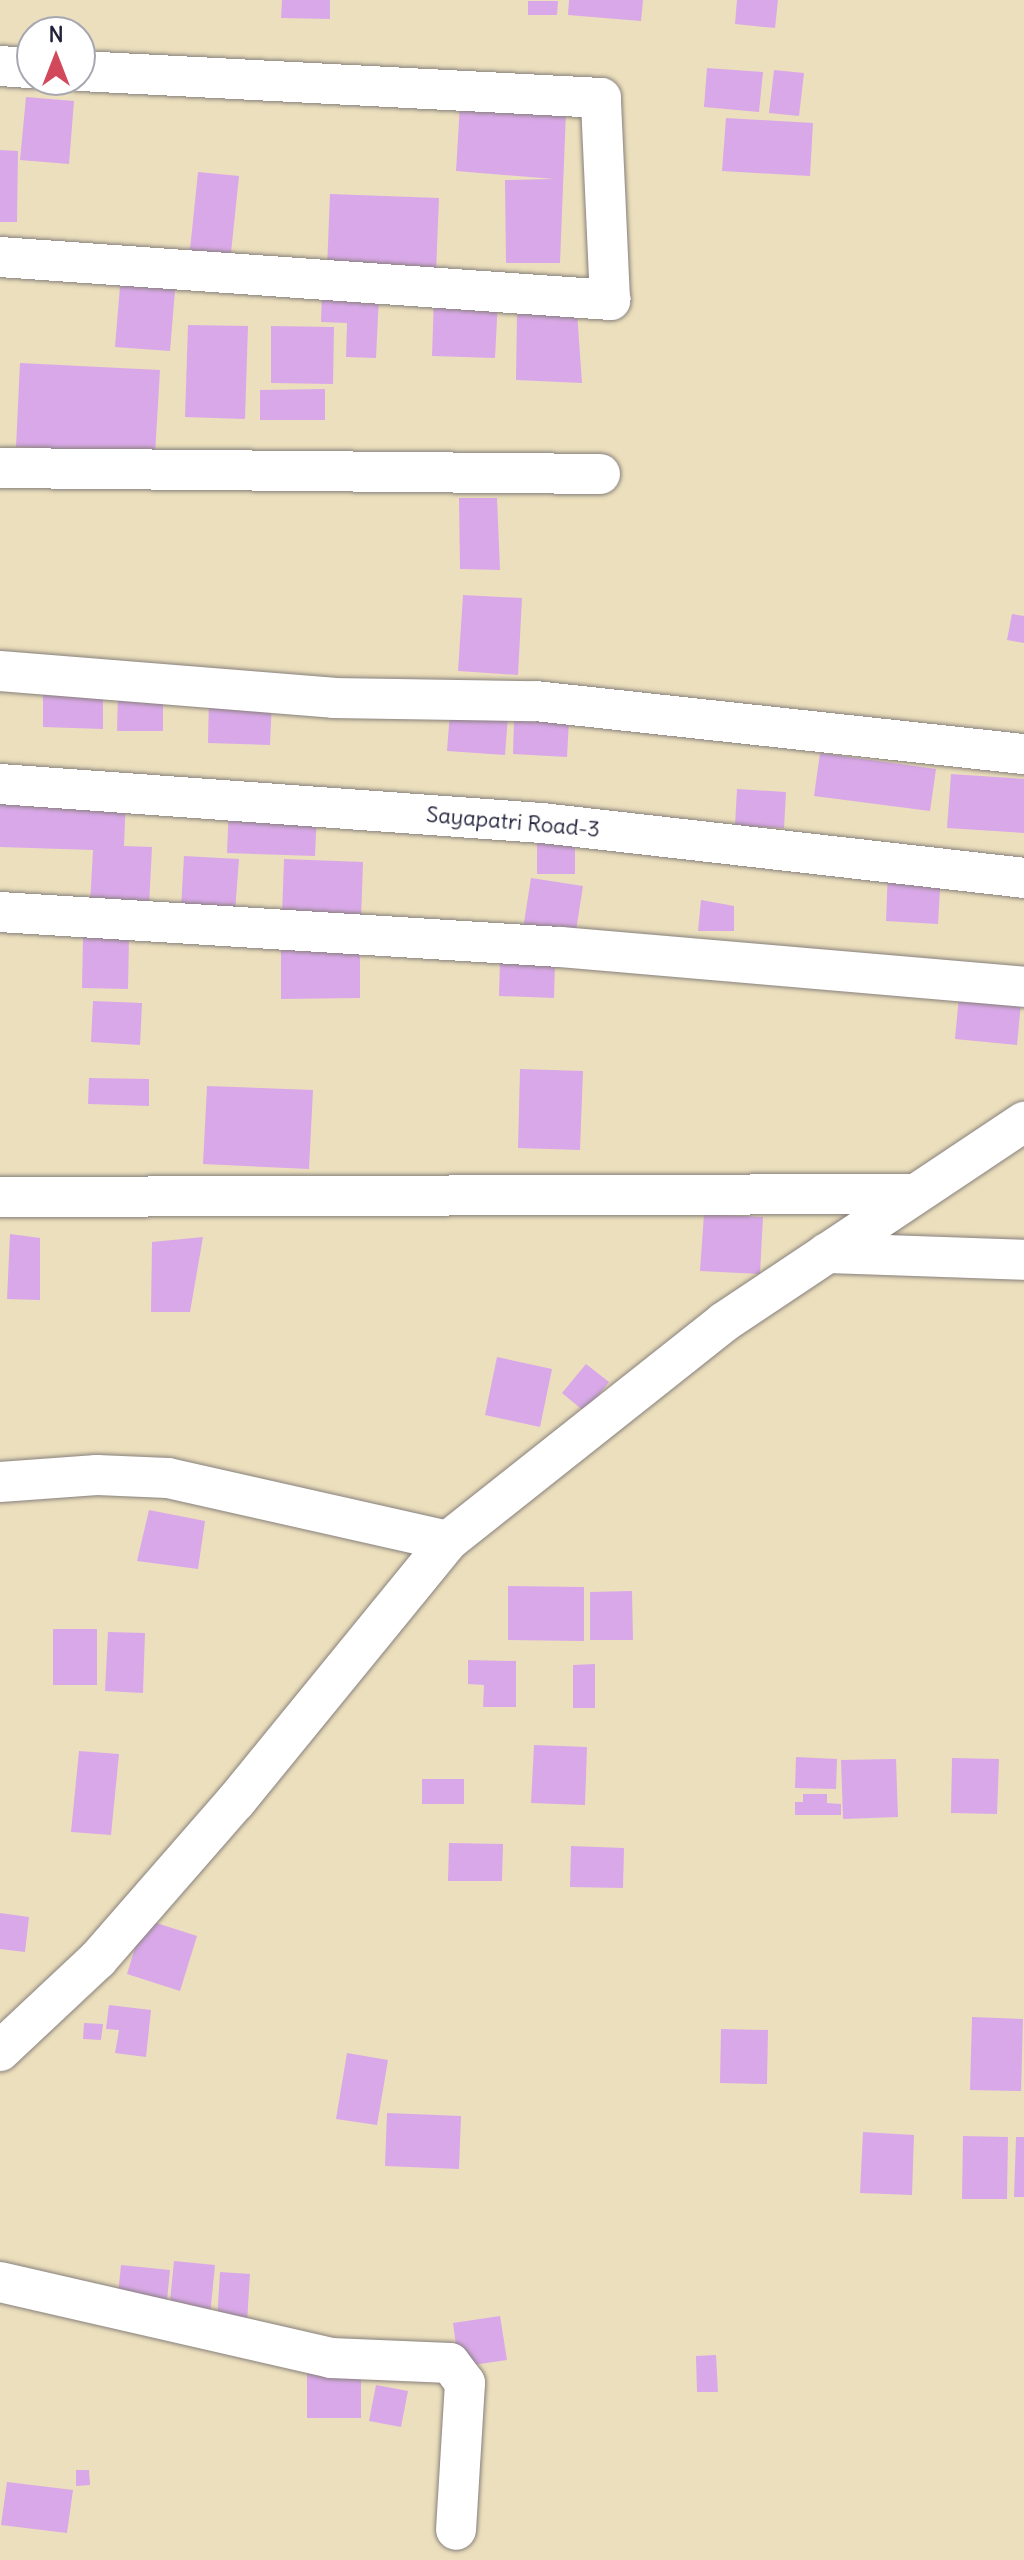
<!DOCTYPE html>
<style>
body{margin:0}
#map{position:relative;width:1024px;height:2560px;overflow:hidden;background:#ecdfbd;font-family:Delius,sans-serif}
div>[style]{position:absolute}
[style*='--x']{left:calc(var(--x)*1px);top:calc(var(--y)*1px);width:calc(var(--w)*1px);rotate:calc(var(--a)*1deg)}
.building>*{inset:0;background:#d9a8e9}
.roads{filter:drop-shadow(0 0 2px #87807c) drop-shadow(0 0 2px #87807c)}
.minor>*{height:40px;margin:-20px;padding:0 20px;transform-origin:20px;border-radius:20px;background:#fff}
span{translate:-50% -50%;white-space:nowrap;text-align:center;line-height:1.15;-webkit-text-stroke:6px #fff;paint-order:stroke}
.street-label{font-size:22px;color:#22223b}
.north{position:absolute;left:16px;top:16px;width:80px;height:80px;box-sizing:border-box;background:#fff;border:2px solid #a7a7b1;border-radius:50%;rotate:0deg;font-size:22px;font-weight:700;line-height:32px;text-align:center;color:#22223b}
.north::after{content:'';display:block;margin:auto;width:28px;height:36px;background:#d1495b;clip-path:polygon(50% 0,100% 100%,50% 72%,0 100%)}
</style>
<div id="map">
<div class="building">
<i style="clip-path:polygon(282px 0,330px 0,330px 19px,281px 18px)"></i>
<i style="clip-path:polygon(569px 0,643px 0,641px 21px,568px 15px)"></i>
<i style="clip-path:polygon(737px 0,778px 0,775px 28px,735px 24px)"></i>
<i style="clip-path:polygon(528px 1px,558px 1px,557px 15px,528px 15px)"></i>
<i style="clip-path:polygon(707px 68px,763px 72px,759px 112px,704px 107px)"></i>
<i style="clip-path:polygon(774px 70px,804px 73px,799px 116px,769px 113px)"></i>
<i style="clip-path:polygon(26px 97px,74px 101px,69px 164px,20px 160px)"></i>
<i style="clip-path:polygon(460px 104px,566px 112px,560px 263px,506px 263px,505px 180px,554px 179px,456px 171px)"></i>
<i style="clip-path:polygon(726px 118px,813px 123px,810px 176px,722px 171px)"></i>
<i style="clip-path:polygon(0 150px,18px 151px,17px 222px,0 222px)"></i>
<i style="clip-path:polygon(198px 172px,239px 176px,229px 272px,188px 269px)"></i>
<i style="clip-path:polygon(330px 194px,439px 198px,436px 273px,327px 269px)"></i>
<i style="clip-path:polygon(121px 274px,176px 278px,170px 351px,115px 347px)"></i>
<i style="clip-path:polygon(322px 293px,379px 296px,376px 358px,346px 357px,347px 323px,321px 322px)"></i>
<i style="clip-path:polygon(434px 298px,498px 300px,495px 358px,432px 356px)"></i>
<i style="clip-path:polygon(577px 312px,582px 383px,516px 380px,517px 313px)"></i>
<i style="clip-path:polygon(188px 325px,248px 326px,245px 419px,185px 417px)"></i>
<i style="clip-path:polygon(271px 326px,334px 327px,333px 384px,271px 383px)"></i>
<i style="clip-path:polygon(20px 363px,160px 370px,155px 454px,16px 447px)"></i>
<i style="clip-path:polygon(325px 389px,325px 420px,260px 420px,260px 390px)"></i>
<i style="clip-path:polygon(459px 498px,497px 498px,500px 570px,460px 569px)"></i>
<i style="clip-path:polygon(463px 595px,522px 598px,518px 675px,458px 671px)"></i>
<i style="clip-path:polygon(1012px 614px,1024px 616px,1024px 643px,1007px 640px)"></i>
<i style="clip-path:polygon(43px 693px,103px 695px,103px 729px,43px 727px)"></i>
<i style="clip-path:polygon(118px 693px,163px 693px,163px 731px,117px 731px)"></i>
<i style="clip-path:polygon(209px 696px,272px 699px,270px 745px,208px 743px)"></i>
<i style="clip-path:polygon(450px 712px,508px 716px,505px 755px,447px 751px)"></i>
<i style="clip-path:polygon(514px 719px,569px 721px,567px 757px,513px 754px)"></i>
<i style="clip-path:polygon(820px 753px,936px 769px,930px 811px,814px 796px)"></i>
<i style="clip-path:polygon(951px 774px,1024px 779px,1024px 833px,947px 828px)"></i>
<i style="clip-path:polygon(737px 789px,786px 792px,784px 828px,735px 826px)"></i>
<i style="clip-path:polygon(0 792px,126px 797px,124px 846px,152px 847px,149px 907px,90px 904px,93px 850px,0 847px)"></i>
<i style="clip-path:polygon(229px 805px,317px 809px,315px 856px,227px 853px)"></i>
<i style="clip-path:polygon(575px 833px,575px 874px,537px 874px,537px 834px)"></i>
<i style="clip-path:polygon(184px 856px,239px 859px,235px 912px,181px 908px)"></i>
<i style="clip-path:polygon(284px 859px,363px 862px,361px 919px,282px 916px)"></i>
<i style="clip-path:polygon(888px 869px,941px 872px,938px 924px,886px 921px)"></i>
<i style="clip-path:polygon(531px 878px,583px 886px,575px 937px,523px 929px)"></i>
<i style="clip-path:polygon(701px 900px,734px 906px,734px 931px,698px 931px)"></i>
<i style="clip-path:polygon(83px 937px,129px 938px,128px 989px,82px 988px)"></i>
<i style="clip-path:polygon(281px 945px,360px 945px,360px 998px,281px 999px)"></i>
<i style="clip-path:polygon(500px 960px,555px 961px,554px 998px,499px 996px)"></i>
<i style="clip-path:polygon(960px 986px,1022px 992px,1017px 1045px,955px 1039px)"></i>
<i style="clip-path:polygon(93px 1001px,142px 1003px,140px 1045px,91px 1042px)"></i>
<i style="clip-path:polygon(520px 1069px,583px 1071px,580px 1150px,518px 1148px)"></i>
<i style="clip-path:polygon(89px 1078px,149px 1079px,149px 1106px,88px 1104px)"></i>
<i style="clip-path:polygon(207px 1086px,313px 1090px,309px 1169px,203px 1164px)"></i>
<i style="clip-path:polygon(704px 1214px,763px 1217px,760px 1274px,700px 1271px)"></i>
<i style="clip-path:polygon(10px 1234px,40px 1238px,40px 1300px,7px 1299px)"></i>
<i style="clip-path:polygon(203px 1237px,190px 1312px,151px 1312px,152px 1242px)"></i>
<i style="clip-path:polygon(497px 1357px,552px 1369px,540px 1427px,485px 1415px)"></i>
<i style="clip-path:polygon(586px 1364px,609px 1382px,585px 1412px,562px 1393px)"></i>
<i style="clip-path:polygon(149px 1510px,205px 1521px,198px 1569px,137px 1561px)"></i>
<i style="clip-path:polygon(508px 1586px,584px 1587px,584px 1641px,508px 1640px)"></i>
<i style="clip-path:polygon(632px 1591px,633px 1640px,590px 1640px,590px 1592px)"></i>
<i style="clip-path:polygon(53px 1629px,97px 1629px,97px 1685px,53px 1685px)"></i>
<i style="clip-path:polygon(108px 1632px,145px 1633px,143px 1693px,105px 1691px)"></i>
<i style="clip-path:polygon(468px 1660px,516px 1661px,516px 1707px,483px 1707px,484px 1685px,468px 1684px)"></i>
<i style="clip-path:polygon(595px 1664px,595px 1708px,573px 1708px,573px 1665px)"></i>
<i style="clip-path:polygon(534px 1745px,587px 1747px,585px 1805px,531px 1803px)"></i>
<i style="clip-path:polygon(79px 1751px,119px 1754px,111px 1835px,71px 1832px)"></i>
<i style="clip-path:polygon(796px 1757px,837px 1759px,836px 1789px,795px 1788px)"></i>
<i style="clip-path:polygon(952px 1758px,999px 1759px,997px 1814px,951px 1813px)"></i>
<i style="clip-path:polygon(896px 1759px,898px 1817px,843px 1819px,841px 1760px)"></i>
<i style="clip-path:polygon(422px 1779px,464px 1779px,464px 1804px,422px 1804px)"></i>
<i style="clip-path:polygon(803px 1794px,827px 1794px,827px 1803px,841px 1804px,841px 1815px,795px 1815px,795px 1802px,803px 1802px)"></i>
<i style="clip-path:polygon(449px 1843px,503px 1844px,502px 1881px,448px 1881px)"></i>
<i style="clip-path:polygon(571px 1846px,624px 1848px,623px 1888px,570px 1887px)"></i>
<i style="clip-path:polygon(0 1913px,29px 1917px,25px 1952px,0 1949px)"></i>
<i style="clip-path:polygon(144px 1919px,197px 1936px,180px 1991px,127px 1974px)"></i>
<i style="clip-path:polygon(109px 2005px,151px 2010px,146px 2057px,115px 2053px,119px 2030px,106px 2029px)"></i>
<i style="clip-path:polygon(972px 2017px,1023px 2019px,1021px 2091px,970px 2090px)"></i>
<i style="clip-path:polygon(84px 2023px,103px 2024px,101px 2040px,83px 2039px)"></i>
<i style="clip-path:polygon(721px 2029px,768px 2030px,767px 2084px,720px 2083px)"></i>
<i style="clip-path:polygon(347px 2053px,388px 2060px,377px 2125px,336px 2119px)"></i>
<i style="clip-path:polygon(387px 2113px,461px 2116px,459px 2169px,385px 2166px)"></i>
<i style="clip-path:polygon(863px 2132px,914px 2135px,912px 2195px,860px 2193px)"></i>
<i style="clip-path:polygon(963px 2136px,1008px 2137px,1007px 2199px,962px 2199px)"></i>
<i style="clip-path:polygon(1016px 2137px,1024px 2137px,1024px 2197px,1014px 2197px)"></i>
<i style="clip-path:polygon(174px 2261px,215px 2265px,210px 2316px,169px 2312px)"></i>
<i style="clip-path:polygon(121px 2265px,170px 2270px,167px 2300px,118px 2295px)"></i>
<i style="clip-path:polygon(220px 2272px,250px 2274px,247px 2322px,217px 2321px)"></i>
<i style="clip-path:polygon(500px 2316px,507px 2360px,459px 2367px,453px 2323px)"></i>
<i style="clip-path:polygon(716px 2355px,718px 2392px,697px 2392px,696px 2356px)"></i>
<i style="clip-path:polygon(307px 2370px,361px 2370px,361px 2418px,307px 2418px)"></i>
<i style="clip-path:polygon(376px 2385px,408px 2391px,401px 2427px,369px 2421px)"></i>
<i style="clip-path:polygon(76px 2470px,89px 2470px,90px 2485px,76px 2486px)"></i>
<i style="clip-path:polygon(7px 2482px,73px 2490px,67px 2533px,1px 2525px)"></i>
</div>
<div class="roads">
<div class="minor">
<i style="--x:0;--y:66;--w:32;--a:4"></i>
<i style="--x:0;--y:257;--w:612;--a:4.03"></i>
<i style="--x:610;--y:300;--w:202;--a:-92.6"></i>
<i style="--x:601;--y:98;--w:522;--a:-177.03"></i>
<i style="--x:0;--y:468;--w:600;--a:0.57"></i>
<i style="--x:0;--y:671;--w:334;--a:4.6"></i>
<i style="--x:333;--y:698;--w:202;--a:0.9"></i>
<i style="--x:535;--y:701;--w:492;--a:6.2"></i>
<i style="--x:0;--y:784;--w:543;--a:4.12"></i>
<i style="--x:542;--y:823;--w:485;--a:6.5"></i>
<i style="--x:0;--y:912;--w:561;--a:3.58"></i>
<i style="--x:560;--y:947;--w:466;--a:4.9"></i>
<i style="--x:0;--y:1197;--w:914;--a:-0.19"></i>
<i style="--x:827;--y:1253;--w:197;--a:2"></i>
<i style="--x:0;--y:1482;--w:97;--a:-4.1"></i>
<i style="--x:97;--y:1475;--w:71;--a:2.4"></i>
<i style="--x:168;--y:1478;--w:287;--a:12.7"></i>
<i style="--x:0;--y:2051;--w:134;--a:-43.2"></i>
<i style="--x:98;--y:1959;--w:210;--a:-48.9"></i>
<i style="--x:236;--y:1801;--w:335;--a:-50.8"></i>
<i style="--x:448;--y:1541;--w:352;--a:-38.4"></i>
<i style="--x:724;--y:1322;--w:361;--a:-33.7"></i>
<i style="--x:0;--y:2282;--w:340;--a:12.9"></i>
<i style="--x:331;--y:2358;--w:119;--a:2.4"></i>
<i style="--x:450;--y:2363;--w:25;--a:53"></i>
<i style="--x:465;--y:2383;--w:147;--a:93.5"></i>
</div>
</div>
<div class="street-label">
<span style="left:513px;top:822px;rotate:5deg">Sayapatri Road-3</span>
</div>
<div class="north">N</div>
</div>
